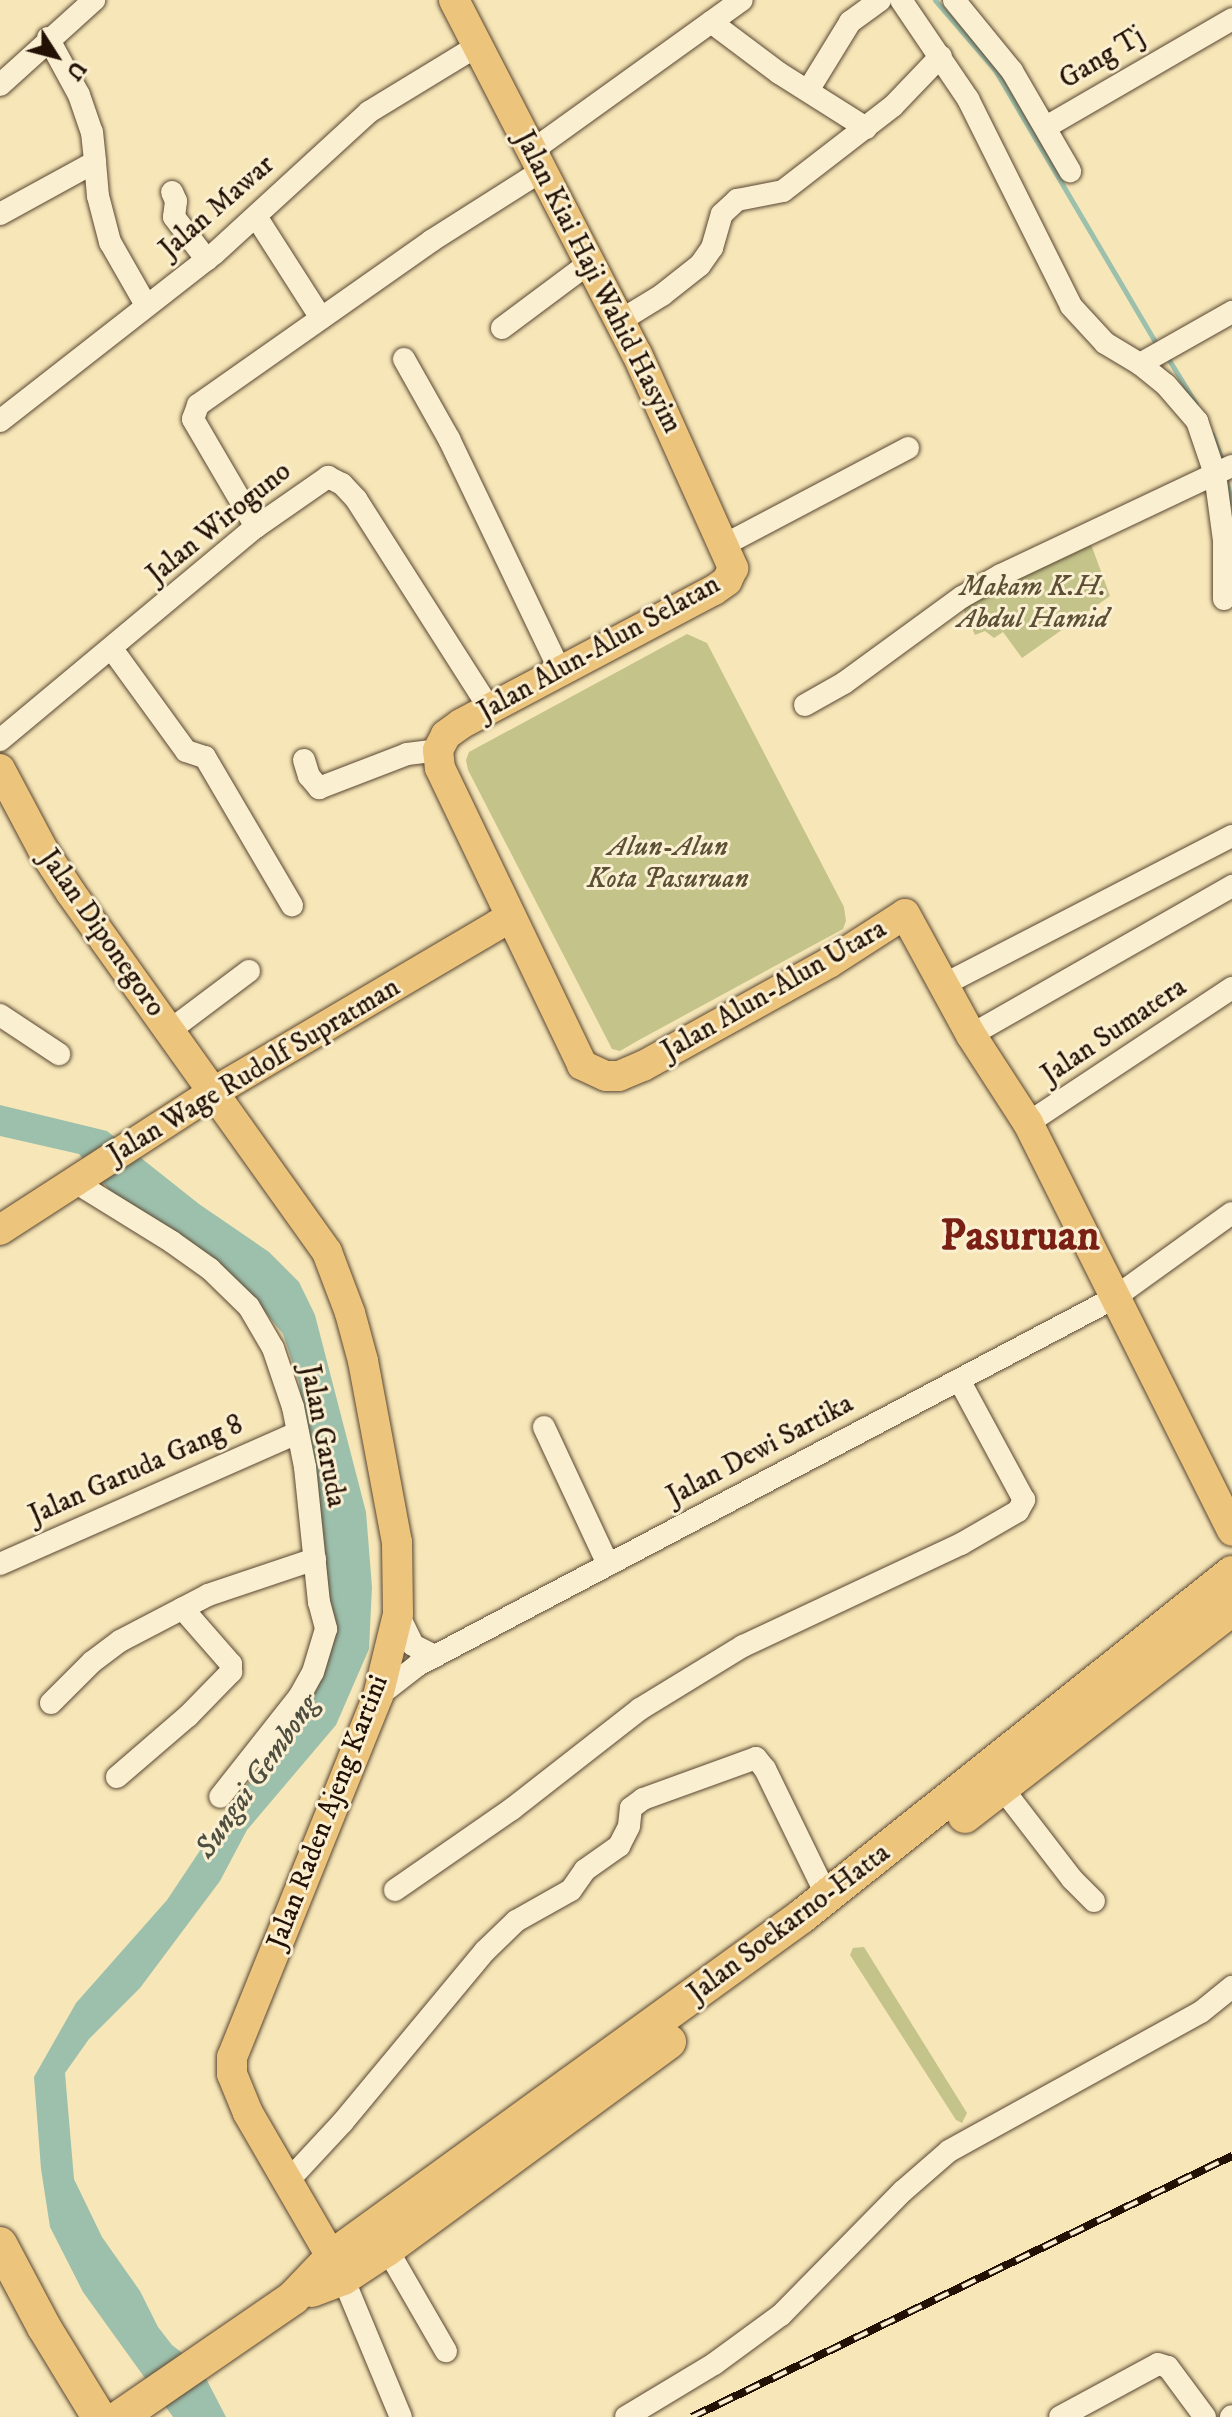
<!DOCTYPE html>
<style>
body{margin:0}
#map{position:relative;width:1232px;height:2417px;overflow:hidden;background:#f7e7b8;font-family:"IM FELL DW Pica",serif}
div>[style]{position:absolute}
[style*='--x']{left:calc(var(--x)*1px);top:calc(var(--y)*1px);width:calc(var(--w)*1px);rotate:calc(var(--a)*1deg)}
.green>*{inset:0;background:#c3c38a}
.water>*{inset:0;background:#9dc0ac}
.stream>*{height:5px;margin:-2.5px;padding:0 2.5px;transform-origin:2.5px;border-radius:2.5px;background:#9dc0ac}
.roads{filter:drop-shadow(0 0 2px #594632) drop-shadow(0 0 2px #594632)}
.minor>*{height:22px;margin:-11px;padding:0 11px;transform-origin:11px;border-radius:11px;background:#faefd1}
.major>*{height:30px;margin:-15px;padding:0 15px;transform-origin:15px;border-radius:15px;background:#ecc47c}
.highway>*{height:34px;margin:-17px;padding:0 17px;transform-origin:17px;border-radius:17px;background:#ecc47c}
.rail>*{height:8px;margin-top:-4px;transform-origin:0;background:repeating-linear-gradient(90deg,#faefd1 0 15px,#241106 0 30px);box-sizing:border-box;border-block:2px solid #241106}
span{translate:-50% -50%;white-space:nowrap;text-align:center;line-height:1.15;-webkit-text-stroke:6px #faefd1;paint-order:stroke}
.street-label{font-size:28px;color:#241106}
.park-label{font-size:28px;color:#5c4f34;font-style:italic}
.water-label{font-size:30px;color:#4e4e40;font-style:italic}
.town-label{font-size:44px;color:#7a1f14;font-weight:700}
.north{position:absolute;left:16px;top:16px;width:80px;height:80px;-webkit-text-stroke:6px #faefd1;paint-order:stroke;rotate:126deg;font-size:22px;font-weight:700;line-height:32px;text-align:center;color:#241106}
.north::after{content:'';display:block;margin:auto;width:28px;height:36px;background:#241106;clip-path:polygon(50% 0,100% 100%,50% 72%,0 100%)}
</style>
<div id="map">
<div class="green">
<i style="clip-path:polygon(1088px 536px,1110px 596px,1022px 658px,1003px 632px,994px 638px,985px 631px,975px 635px,959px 600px)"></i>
<i style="clip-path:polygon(687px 634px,707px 643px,844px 907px,846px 921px,843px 929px,639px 1040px,620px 1051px,612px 1049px,468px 770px,466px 760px,469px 752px)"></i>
<i style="clip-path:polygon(864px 1947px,967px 2113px,962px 2123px,956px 2120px,850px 1955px,853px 1948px)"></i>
</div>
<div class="water">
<i style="clip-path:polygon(0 1105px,107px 1131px,199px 1204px,269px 1252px,299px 1282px,315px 1315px,366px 1512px,372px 1587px,369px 1649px,336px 1725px,247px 1830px,220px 1881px,140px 1988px,89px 2039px,65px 2073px,74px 2179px,102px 2237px,140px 2291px,158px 2327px,172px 2345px,200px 2367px,226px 2417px,173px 2417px,83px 2292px,50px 2227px,41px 2169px,34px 2077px,76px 2003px,167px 1900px,225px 1813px,286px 1734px,323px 1670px,334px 1631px,299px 1382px,283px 1334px,248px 1291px,119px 1201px,79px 1154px,0 1136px)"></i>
</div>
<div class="stream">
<i style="--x:935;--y:0;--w:92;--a:49.4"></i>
<i style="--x:995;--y:70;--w:323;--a:59.5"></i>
<i style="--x:1166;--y:355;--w:57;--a:58.5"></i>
<i style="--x:1212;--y:434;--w:26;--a:69"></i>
<i style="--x:1226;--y:480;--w:25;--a:76"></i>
</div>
<div class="roads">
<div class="minor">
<i style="--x:901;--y:0;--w:120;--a:55.9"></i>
<i style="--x:968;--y:99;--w:231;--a:63.5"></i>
<i style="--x:1071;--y:306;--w:50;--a:47.4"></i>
<i style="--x:1105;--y:343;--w:41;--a:31"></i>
<i style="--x:1140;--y:364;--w:33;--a:39"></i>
<i style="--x:1166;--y:385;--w:48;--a:49.3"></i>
<i style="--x:1197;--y:421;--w:56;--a:71.2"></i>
<i style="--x:1215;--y:474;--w:68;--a:82.3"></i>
<i style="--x:1224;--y:541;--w:58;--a:90"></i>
<i style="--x:954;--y:0;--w:92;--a:50.8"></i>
<i style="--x:1012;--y:71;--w:116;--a:59.9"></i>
<i style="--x:711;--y:22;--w:85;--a:36.9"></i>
<i style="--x:779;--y:73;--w:103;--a:32.3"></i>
<i style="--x:48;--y:38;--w:65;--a:61.5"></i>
<i style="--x:79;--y:95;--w:39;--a:71"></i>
<i style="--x:92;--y:132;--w:30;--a:84"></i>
<i style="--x:0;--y:85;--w:127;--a:-42.1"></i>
<i style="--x:809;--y:89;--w:79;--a:-58.5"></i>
<i style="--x:850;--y:22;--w:37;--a:-36"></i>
<i style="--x:1046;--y:127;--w:215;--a:-30.1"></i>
<i style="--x:533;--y:150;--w:257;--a:-35.7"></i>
<i style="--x:172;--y:192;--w:10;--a:66"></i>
<i style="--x:176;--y:201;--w:16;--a:97"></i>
<i style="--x:174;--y:217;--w:54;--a:52.5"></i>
<i style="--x:0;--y:214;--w:108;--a:-28.7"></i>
<i style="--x:95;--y:162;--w:34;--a:85"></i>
<i style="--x:98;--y:196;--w:48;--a:75.4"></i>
<i style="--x:110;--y:242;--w:73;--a:60.3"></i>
<i style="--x:257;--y:218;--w:119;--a:57.4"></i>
<i style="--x:618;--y:322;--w:52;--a:-31.5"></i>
<i style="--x:662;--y:295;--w:48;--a:-38.3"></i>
<i style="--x:700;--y:265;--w:21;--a:-55"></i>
<i style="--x:712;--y:248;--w:35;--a:-74"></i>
<i style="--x:722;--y:214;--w:21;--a:-43"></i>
<i style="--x:737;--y:200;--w:47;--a:-11.1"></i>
<i style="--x:783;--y:191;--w:139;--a:-37.7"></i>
<i style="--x:893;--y:106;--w:69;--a:-46.2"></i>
<i style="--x:502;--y:328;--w:107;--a:-36.7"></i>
<i style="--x:404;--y:359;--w:92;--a:60.6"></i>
<i style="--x:449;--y:439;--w:259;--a:64.4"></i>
<i style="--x:1140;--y:364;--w:106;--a:-29.5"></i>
<i style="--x:0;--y:421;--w:271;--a:-38"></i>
<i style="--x:214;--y:254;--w:210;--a:-42.5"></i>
<i style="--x:369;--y:112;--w:127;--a:-31.4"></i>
<i style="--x:256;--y:527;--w:125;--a:-120.3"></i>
<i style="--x:193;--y:419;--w:15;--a:-70"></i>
<i style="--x:198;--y:405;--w:285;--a:-35.1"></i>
<i style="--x:431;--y:241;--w:133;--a:-32.4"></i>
<i style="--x:724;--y:545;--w:208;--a:-27.8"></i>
<i style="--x:112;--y:649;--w:126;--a:54"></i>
<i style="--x:186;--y:751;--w:20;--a:18"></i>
<i style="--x:205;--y:757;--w:172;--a:59.6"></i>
<i style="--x:805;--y:705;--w:45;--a:-29.4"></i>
<i style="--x:844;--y:683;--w:146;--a:-36.1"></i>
<i style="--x:962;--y:597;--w:45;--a:-29.4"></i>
<i style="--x:1001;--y:575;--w:255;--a:-25.3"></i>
<i style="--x:0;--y:740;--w:333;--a:-39.8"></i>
<i style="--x:256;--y:527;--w:88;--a:-34.8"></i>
<i style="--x:328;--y:477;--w:16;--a:27"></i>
<i style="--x:342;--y:484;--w:21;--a:47"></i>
<i style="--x:356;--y:499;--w:251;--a:57.5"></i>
<i style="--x:304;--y:760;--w:17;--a:73"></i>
<i style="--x:309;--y:776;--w:16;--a:50"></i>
<i style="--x:319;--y:788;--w:94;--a:-21.1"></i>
<i style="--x:407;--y:754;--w:31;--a:-7"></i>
<i style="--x:943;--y:985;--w:325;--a:-27.3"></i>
<i style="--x:0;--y:1015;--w:71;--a:33.5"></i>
<i style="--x:169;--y:1031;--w:100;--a:-36.9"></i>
<i style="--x:971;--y:1035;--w:301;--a:-29.7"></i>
<i style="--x:1028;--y:1123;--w:245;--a:-33.5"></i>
<i style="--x:75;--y:1182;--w:114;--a:31.7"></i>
<i style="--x:172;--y:1242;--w:47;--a:35.4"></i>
<i style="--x:210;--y:1269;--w:54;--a:44.3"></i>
<i style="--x:249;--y:1307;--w:48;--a:59.7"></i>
<i style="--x:273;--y:1348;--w:62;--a:71.3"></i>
<i style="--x:293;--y:1407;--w:61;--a:78.7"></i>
<i style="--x:305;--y:1467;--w:136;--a:84.1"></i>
<i style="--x:319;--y:1602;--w:28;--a:75"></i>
<i style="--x:326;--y:1629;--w:45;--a:106.8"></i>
<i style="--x:313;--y:1672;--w:29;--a:119"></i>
<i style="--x:299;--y:1697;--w:127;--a:128.3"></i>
<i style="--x:544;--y:1427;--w:151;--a:65"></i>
<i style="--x:0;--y:1564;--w:325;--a:-23.8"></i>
<i style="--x:398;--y:1614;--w:34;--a:64"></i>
<i style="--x:413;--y:1645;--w:25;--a:27"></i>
<i style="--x:378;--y:1696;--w:51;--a:-37.8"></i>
<i style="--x:418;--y:1665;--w:787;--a:-27.8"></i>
<i style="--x:1114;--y:1298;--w:145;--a:-35.8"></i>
<i style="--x:51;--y:1703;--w:58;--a:-45"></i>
<i style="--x:92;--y:1662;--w:35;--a:-37"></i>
<i style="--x:120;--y:1641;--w:99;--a:-27.6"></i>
<i style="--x:208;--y:1595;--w:113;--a:-18.6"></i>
<i style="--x:117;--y:1777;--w:94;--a:-40.7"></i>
<i style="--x:188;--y:1716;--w:62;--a:-45.7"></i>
<i style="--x:231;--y:1672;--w:8;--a:-90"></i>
<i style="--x:231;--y:1664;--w:74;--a:-131.2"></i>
<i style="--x:1002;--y:1788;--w:115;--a:52.4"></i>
<i style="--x:1072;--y:1879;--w:31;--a:45"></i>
<i style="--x:395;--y:1890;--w:142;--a:-34.7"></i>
<i style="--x:512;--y:1809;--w:162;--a:-38"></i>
<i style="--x:640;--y:1709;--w:121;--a:-31.5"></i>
<i style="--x:743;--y:1646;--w:241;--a:-25.1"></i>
<i style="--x:961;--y:1544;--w:66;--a:-30.1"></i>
<i style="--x:1018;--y:1511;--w:13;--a:-61"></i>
<i style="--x:1024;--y:1500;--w:136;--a:-118.4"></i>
<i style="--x:289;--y:2180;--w:78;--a:-47.1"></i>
<i style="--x:342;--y:2123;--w:224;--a:-50.3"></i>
<i style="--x:485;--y:1951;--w:43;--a:-44.1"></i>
<i style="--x:516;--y:1921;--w:63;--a:-29.4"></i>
<i style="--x:571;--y:1890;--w:24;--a:-55"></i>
<i style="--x:585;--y:1870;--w:42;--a:-35.2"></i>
<i style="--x:619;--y:1846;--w:22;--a:-63"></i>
<i style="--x:629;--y:1826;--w:18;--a:-84"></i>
<i style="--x:631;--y:1808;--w:15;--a:-37"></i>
<i style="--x:643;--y:1799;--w:120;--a:-19.9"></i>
<i style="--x:756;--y:1758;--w:14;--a:51"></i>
<i style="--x:765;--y:1769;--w:141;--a:64"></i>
<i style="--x:387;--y:2249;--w:118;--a:60"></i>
<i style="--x:343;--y:2278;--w:151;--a:67.4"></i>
<i style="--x:626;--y:2417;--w:103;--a:-31.1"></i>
<i style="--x:714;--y:2364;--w:83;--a:-36.2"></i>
<i style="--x:781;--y:2315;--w:174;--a:-45.5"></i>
<i style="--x:903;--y:2191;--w:61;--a:-41"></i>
<i style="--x:949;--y:2151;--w:288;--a:-28.9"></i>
<i style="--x:1201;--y:2012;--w:40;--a:-39"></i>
<i style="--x:1060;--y:2417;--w:111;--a:-28.4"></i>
<i style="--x:1158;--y:2364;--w:10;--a:17"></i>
<i style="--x:1168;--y:2367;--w:62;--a:53.5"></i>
<i style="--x:1231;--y:2417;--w:1;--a:-45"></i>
</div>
<div class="major">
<i style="--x:454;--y:0;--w:399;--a:62.7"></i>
<i style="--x:637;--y:354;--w:235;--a:65.8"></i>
<i style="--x:733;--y:568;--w:14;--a:115"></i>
<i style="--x:727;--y:581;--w:16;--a:145"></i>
<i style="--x:714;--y:590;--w:286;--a:152.1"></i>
<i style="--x:461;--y:724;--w:19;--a:144"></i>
<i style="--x:446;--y:735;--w:17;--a:118"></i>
<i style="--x:438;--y:750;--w:18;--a:84"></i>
<i style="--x:440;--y:768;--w:329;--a:64.4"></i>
<i style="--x:582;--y:1065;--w:26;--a:25"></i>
<i style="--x:606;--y:1076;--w:13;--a:0"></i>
<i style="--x:619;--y:1076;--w:26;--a:-23"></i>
<i style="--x:643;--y:1066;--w:213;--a:-29"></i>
<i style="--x:829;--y:963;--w:90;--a:-32.8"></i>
<i style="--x:905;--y:914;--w:138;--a:61.4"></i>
<i style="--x:971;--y:1035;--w:105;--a:57.1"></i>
<i style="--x:1028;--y:1123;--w:456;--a:63.4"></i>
<i style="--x:0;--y:769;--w:92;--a:62"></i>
<i style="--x:43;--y:850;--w:51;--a:56.9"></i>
<i style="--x:71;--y:893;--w:441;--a:54.5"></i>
<i style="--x:327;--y:1252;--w:65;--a:69.3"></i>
<i style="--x:350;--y:1313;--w:50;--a:74.8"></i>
<i style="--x:363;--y:1361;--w:184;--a:79.4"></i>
<i style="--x:397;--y:1542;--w:72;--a:89.2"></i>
<i style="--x:398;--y:1614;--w:84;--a:103.7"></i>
<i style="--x:378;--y:1696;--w:389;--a:112"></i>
<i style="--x:232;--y:2057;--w:17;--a:90"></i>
<i style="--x:232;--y:2074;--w:42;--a:67.7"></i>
<i style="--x:248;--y:2113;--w:190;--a:59.9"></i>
<i style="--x:0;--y:1230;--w:252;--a:-32.9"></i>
<i style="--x:212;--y:1093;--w:347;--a:-30.5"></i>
</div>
<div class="highway">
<i style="--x:965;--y:1816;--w:338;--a:-37.8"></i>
<i style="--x:0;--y:2244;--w:94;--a:62.1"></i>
<i style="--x:44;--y:2327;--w:105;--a:58.6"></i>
<i style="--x:312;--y:2290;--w:33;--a:-21"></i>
<i style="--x:343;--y:2278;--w:53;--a:-33.4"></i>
<i style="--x:387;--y:2249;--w:350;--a:-36.3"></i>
<i style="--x:120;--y:2417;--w:210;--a:-34.5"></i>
<i style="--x:293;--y:2298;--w:58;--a:-46.4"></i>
<i style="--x:333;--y:2256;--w:579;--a:-35.94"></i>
<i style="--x:802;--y:1916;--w:550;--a:-38.58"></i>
</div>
</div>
<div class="rail">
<i style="--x:692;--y:2417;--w:600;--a:-25.8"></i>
</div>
<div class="street-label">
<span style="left:1102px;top:58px;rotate:-31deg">Gang Tj</span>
<span style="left:217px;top:207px;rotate:-41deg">Jalan Mawar</span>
<span style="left:598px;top:282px;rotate:63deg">Jalan Kiai Haji Wahid Hasyim</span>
<span style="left:219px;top:523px;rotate:-39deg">Jalan Wiroguno</span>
<span style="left:599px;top:648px;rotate:-29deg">Jalan Alun-Alun Selatan</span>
<span style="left:102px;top:933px;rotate:55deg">Jalan Diponegoro</span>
<span style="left:774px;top:990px;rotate:-30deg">Jalan Alun-Alun Utara</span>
<span style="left:1114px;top:1031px;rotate:-34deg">Jalan Sumatera</span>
<span style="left:254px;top:1071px;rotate:-31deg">Jalan Wage Rudolf Supratman</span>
<span style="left:323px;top:1436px;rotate:79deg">Jalan Garuda</span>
<span style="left:760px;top:1450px;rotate:-28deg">Jalan Dewi Sartika</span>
<span style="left:136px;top:1470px;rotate:-24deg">Jalan Garuda Gang 8</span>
<span style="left:328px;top:1812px;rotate:-69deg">Jalan Raden Ajeng Kartini</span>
<span style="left:789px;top:1923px;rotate:-37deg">Jalan Soekarno-Hatta</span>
</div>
<div class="park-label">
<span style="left:1033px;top:603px">Makam K.H.<br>Abdul Hamid</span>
<span style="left:668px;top:863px">Alun-Alun<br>Kota Pasuruan</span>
</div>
<div class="water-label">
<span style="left:258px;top:1777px;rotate:-55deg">Sungai Gembong</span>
</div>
<div class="town-label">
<span style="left:1020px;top:1237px">Pasuruan</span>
</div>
<div class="north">U</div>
</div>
